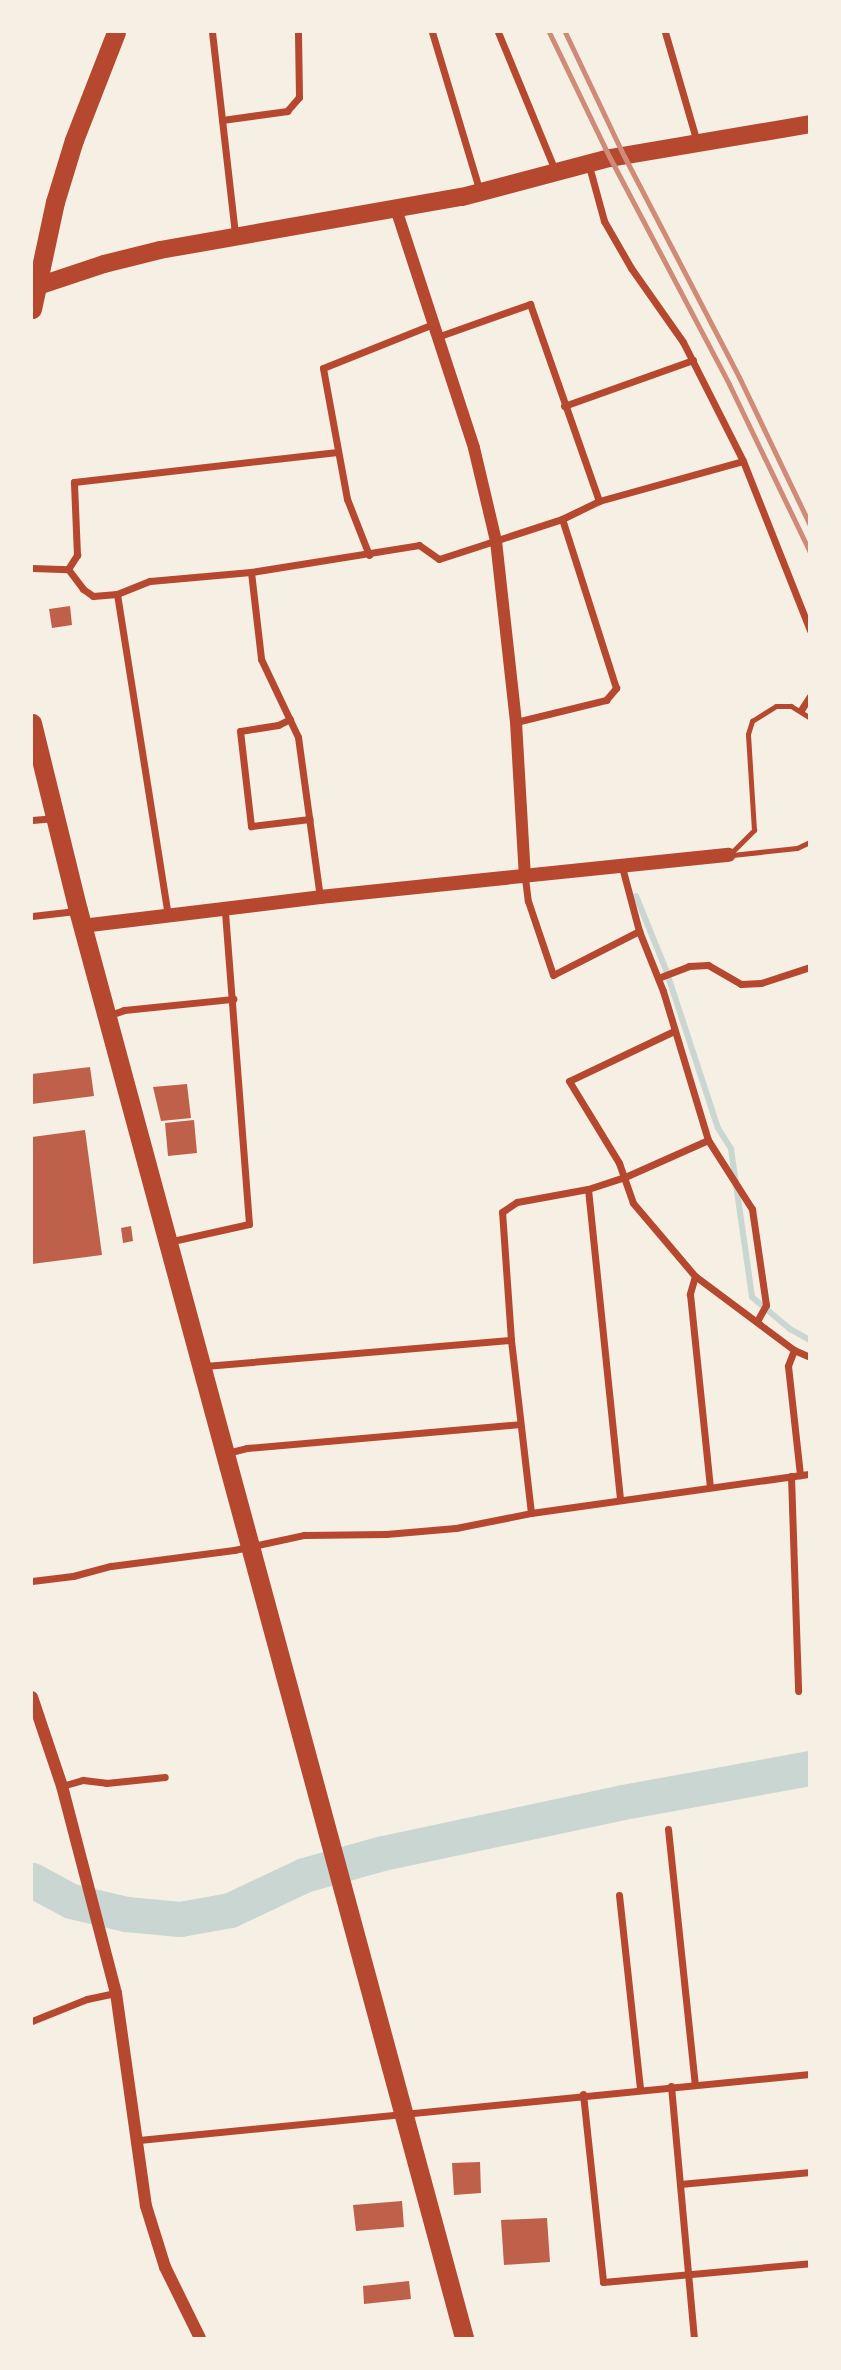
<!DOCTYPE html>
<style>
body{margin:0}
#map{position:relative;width:841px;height:2370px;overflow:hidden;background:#f6efe4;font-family:"Open Sans",sans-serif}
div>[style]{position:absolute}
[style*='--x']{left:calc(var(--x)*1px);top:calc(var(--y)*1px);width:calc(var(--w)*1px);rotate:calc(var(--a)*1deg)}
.stream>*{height:6px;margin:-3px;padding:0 3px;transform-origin:3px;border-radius:3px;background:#c9d6d2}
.river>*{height:35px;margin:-17.5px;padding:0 17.5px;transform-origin:17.5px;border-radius:17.5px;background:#c9d6d2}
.building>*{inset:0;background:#bf614a}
.service>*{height:5px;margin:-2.5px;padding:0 2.5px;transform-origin:2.5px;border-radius:2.5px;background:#b5482f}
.minor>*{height:7px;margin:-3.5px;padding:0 3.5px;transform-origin:3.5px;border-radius:3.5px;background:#b5482f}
.tertiary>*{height:12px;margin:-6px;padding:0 6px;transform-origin:6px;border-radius:6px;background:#b5482f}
.secondary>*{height:14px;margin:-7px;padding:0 7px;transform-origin:7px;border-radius:7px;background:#b5482f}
.primary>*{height:18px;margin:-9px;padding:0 9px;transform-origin:9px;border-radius:9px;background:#b5482f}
.trunk>*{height:19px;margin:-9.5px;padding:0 9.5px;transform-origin:9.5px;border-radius:9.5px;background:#b5482f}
.rail>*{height:5px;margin:-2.5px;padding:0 2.5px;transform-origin:2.5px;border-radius:2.5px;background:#cf8b77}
span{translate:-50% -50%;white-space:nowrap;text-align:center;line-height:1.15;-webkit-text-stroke:6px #f6efe4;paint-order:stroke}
.frame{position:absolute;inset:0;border:33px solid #f6efe4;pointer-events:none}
</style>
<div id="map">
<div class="stream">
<i style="--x:636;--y:896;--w:80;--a:67.9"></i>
<i style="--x:666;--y:970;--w:166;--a:71.8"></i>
<i style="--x:718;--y:1128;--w:25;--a:58"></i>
<i style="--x:731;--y:1149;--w:149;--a:81.9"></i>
<i style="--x:752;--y:1297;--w:50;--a:40.1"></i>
<i style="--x:790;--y:1329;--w:23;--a:29"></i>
</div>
<div class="river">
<i style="--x:32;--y:1880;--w:44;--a:28.3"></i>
<i style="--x:71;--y:1901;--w:57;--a:13.3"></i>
<i style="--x:126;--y:1914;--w:54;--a:5.3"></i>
<i style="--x:180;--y:1919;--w:51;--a:-10.2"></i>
<i style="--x:230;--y:1910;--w:82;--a:-25.3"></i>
<i style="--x:304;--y:1875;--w:82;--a:-15.6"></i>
<i style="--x:383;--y:1853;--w:245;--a:-12"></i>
<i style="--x:623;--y:1802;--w:190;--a:-10.3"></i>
</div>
<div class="building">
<i style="clip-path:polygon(70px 606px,72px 625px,52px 628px,49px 609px)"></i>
<i style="clip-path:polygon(90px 1067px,94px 1096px,32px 1104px,32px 1074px)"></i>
<i style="clip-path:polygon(187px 1084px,191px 1118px,161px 1121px,153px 1087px)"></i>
<i style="clip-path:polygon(194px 1120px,197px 1153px,168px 1156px,165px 1123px)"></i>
<i style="clip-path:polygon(85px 1130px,102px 1255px,32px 1264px,32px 1137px)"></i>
<i style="clip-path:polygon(131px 1226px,133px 1241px,123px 1243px,121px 1228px)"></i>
<i style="clip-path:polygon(480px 2162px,481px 2193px,454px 2195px,452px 2163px)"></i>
<i style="clip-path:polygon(402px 2201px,404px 2227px,356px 2231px,353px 2205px)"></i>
<i style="clip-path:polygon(547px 2218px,550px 2262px,504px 2265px,501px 2220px)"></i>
<i style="clip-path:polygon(409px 2281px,411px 2299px,364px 2304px,363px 2286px)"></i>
</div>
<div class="service">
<i style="--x:731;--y:853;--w:33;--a:-45"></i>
<i style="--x:754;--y:830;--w:96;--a:-93.6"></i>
<i style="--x:748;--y:734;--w:14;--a:-73"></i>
<i style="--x:752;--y:721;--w:28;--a:-32"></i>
<i style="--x:776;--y:706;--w:15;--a:0"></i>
<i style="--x:791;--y:706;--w:22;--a:32"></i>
<i style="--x:732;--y:855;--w:65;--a:-6.1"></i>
<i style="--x:797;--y:848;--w:14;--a:-25"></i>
</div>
<div class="minor">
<i style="--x:212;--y:32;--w:204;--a:83.5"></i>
<i style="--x:432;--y:32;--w:167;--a:73.3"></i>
<i style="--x:498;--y:32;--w:149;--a:67.6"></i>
<i style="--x:665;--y:32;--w:115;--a:73.8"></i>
<i style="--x:222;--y:120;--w:66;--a:-7.9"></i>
<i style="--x:287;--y:111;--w:18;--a:-49"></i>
<i style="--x:299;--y:97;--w:65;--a:-90.9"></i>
<i style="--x:589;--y:166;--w:57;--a:74.7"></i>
<i style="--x:604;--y:221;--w:54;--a:60.1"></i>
<i style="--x:631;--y:268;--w:90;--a:54.9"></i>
<i style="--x:683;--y:342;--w:133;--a:63.2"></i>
<i style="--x:743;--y:461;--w:182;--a:68.4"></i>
<i style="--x:437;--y:337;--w:99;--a:-19.5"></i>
<i style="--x:530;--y:304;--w:209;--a:70.7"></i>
<i style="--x:564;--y:406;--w:137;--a:-19.6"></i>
<i style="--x:369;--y:555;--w:60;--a:-111.4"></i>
<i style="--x:347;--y:499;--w:133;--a:-100.4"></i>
<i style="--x:323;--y:368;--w:118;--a:-21.8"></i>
<i style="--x:32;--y:568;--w:36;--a:2"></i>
<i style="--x:68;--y:569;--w:25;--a:53"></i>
<i style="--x:83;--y:589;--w:12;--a:35"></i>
<i style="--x:93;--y:596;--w:24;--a:-5"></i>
<i style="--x:117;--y:594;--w:35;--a:-22"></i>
<i style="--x:150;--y:581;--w:101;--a:-5.1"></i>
<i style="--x:251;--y:572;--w:170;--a:-9.1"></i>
<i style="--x:419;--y:545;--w:24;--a:35"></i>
<i style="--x:439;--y:559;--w:129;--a:-18"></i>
<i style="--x:562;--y:519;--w:41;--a:-25.9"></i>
<i style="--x:599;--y:501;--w:149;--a:-15.5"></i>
<i style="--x:68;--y:569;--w:17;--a:-57"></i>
<i style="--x:77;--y:555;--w:73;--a:-92.4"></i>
<i style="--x:74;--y:482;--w:265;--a:-6.5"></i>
<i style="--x:251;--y:572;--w:88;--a:83.4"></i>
<i style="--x:261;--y:659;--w:86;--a:64.6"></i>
<i style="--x:298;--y:737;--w:162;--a:82.2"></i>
<i style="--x:117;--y:594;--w:325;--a:81"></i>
<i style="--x:801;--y:710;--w:17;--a:-57"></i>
<i style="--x:290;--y:719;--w:13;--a:153"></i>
<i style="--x:278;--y:725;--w:38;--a:171"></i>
<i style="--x:240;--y:731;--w:96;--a:83.4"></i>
<i style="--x:251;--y:826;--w:59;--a:-6.8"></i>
<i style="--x:516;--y:722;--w:93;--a:-13.7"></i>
<i style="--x:606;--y:700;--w:16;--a:-50"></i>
<i style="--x:616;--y:688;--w:177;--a:-107.7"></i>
<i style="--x:32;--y:820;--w:21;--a:-5"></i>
<i style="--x:525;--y:878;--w:23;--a:83"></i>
<i style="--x:528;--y:901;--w:78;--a:71.3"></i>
<i style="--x:553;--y:975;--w:97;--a:-27.1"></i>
<i style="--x:32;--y:916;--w:44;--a:-6.5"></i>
<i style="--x:658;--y:978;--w:33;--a:-21"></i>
<i style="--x:689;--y:966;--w:19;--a:-3"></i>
<i style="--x:708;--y:965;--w:38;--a:30"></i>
<i style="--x:741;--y:984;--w:20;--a:-3"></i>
<i style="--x:761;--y:983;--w:52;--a:-18.1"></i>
<i style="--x:107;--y:1016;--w:18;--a:-19"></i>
<i style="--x:124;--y:1010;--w:110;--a:-5.8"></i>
<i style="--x:674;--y:1031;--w:116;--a:154.5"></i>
<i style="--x:569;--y:1081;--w:96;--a:58.6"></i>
<i style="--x:619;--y:1163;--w:42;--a:70.7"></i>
<i style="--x:633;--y:1203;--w:96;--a:49.7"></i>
<i style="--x:695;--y:1276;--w:124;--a:36.8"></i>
<i style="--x:794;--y:1350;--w:17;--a:24"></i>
<i style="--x:708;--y:1140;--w:82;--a:57.5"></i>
<i style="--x:752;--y:1209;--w:97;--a:81.7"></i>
<i style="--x:766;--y:1305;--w:18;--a:119"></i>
<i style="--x:588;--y:1189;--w:312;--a:84.1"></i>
<i style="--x:168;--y:1242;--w:83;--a:-12.5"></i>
<i style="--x:249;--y:1224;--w:315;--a:-94.4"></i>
<i style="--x:695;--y:1276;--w:19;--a:106"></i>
<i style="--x:690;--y:1294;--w:194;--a:84.1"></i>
<i style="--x:794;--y:1350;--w:17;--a:111"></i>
<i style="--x:788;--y:1366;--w:110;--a:83.7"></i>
<i style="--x:205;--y:1366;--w:307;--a:-4.9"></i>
<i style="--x:227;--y:1453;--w:21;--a:-14"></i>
<i style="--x:247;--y:1448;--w:274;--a:-5"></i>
<i style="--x:791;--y:1476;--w:215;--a:88.1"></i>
<i style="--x:531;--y:1513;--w:174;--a:-96.6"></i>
<i style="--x:511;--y:1340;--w:128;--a:-94"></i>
<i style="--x:502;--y:1212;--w:18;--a:-34"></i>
<i style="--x:517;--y:1202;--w:72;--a:-10.4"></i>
<i style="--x:588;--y:1189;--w:39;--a:-18"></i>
<i style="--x:625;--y:1177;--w:91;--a:-24"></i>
<i style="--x:708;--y:1140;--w:156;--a:-106.8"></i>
<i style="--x:663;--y:991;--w:65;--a:-111.8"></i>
<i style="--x:639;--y:931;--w:66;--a:-104.9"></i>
<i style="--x:32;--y:1581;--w:41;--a:-7"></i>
<i style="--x:73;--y:1576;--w:39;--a:-15"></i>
<i style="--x:111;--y:1566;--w:124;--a:-7.4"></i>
<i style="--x:234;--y:1550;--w:72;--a:-12.1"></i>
<i style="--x:304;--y:1535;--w:82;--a:-0.7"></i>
<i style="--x:386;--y:1534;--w:70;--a:-4.9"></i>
<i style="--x:456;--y:1528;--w:76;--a:-11.3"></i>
<i style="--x:531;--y:1513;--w:282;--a:-8"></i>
<i style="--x:62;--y:1786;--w:22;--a:-16"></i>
<i style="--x:83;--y:1780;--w:23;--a:7"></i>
<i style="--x:106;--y:1783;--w:59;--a:-5.8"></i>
<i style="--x:668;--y:1829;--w:256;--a:84"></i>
<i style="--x:619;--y:1895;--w:195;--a:83.8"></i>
<i style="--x:32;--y:2021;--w:59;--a:-21.8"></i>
<i style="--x:87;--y:1999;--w:30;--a:-12"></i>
<i style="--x:671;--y:2086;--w:253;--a:84.8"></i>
<i style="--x:583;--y:2094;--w:189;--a:83.9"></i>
<i style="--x:603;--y:2282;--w:208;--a:-5.2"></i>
<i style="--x:139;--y:2140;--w:674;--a:-5.62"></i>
<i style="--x:680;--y:2184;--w:131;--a:-5.3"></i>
</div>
<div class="tertiary">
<i style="--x:396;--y:209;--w:251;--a:71.9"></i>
<i style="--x:474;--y:448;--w:96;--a:76.7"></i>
<i style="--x:496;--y:541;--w:182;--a:83.7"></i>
<i style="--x:516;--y:722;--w:156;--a:86.7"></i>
<i style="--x:32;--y:1697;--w:94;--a:71.4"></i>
<i style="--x:62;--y:1786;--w:214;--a:75.4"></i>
<i style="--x:116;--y:1993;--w:215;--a:82"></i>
<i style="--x:146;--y:2206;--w:64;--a:72.7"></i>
<i style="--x:165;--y:2267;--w:79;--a:63.8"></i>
</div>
<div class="secondary">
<i style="--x:82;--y:926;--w:240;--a:-6.9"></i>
<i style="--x:320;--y:897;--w:411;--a:-5.9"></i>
</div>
<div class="primary">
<i style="--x:32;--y:288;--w:76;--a:-18.4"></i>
<i style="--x:104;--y:264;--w:58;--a:-14"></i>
<i style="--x:160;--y:250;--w:307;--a:-10"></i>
<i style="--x:462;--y:197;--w:153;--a:-14.8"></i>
<i style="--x:610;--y:158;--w:203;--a:-9.6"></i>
</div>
<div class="trunk">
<i style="--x:32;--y:309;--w:109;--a:-77.9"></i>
<i style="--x:55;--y:202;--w:65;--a:-73"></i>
<i style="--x:74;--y:140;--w:116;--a:-68.7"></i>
<i style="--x:32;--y:723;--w:193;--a:76.2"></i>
<i style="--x:78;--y:910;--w:1479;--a:74.87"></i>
</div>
<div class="rail">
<i style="--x:549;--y:32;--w:140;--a:64.2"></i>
<i style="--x:610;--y:158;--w:255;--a:62.2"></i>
<i style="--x:729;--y:384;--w:187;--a:64.3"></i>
<i style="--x:565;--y:32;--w:137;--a:64.6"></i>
<i style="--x:624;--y:156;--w:249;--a:62.5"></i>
<i style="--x:739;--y:377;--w:164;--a:64.4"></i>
</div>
<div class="frame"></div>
</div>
